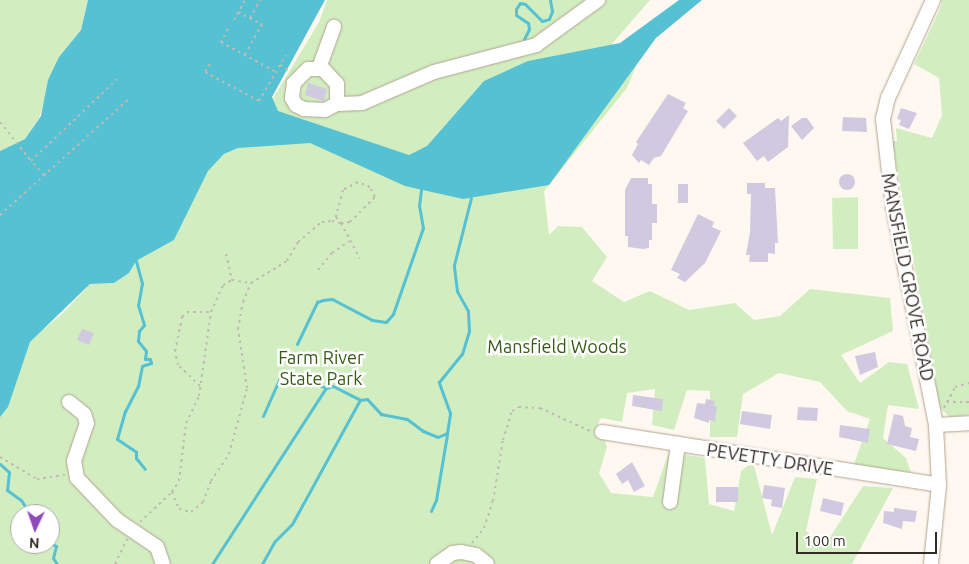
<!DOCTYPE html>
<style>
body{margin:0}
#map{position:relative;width:969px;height:564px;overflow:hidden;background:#fff8f0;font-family:Ubuntu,sans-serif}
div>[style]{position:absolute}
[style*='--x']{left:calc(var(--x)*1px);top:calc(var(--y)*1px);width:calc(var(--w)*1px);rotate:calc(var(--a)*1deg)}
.green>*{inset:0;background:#d2eec1}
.water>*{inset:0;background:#55c1d3}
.stream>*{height:3px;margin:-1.5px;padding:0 1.5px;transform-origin:1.5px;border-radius:1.5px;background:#55c1d3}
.building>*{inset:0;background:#d0c9e0}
.round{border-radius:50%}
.path>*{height:2px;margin-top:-1px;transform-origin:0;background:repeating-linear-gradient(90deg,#c1bab2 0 2.5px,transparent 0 6.5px)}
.roads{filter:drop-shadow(0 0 1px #b2a390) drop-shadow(0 0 1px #b2a390)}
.minor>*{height:14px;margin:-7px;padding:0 7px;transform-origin:7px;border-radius:7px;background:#fff}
span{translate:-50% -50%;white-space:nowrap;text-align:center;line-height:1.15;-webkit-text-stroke:5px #fff;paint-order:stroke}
.street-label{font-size:18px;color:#312b23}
.park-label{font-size:18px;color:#375b16}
.north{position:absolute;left:10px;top:504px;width:50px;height:50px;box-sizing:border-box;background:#fff;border:1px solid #adaaa7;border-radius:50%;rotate:183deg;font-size:14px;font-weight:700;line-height:20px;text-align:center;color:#312b23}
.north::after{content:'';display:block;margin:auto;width:18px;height:22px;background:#914abd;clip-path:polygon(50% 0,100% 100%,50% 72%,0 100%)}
.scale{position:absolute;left:796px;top:532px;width:141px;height:22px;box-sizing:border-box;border:2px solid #312b23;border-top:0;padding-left:6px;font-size:15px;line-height:18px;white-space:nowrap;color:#312b23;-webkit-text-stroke:4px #fff;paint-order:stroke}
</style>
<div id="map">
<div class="green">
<i style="clip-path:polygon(0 0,88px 0,81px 30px,59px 57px,39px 118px,25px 139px,0 151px)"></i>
<i style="clip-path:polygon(evenodd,327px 0,650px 0,612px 44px,636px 66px,627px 88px,544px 191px,549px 235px,558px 226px,582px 227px,607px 257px,592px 281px,624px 302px,650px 291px,689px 310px,735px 303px,754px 320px,780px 316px,810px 289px,890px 298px,893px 331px,841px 355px,860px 383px,889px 362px,907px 364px,919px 409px,888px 405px,883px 438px,906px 458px,911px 472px,853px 467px,870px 419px,847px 411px,820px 382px,779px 373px,743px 394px,737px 437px,710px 437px,710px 391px,687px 390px,674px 430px,652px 425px,655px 389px,627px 393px,622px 422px,601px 418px,598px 424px,607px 447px,599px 473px,611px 493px,653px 497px,669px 452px,705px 458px,709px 504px,734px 511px,741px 471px,753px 462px,772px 535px,795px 477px,817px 479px,806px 531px,825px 545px,863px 486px,893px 488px,852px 564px,0 564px,0 416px,29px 341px,63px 313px,90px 284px,114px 283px,129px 273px,136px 261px,174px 240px,208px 171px,224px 154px,238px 148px,269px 105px,319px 22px,327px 0,20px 514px,50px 514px,50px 544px,20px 544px,20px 514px)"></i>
<i style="clip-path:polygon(939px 0,969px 0,969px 415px,950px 417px,940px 408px,892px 141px,897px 141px,896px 128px,932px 138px,942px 115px,939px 78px,914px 64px,939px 11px,942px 2px)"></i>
<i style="clip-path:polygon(858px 197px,858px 249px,833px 249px,832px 198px)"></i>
</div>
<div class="water">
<i style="clip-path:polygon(88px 0,325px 0,272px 97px,278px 111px,409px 155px,427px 146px,484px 81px,528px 61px,620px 43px,679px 0,702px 0,656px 38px,549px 185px,463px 199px,405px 186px,310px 143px,238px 148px,224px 154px,208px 171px,174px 240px,136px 261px,129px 273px,114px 283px,90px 284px,30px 342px,8px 407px,0 417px,0 151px,25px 139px,41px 116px,48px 80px,59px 57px,81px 30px)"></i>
</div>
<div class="stream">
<i style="--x:524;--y:39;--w:11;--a:-63"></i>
<i style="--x:529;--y:29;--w:6;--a:-99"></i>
<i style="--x:528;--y:23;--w:14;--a:-146"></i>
<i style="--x:516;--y:15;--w:6;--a:-90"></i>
<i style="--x:516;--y:9;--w:7;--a:-56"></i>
<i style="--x:520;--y:3;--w:5;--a:11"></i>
<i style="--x:525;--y:4;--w:24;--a:45"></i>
<i style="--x:542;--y:21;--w:7;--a:-16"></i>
<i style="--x:549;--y:19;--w:9;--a:-69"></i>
<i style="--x:552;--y:11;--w:11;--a:-100"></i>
<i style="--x:136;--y:261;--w:23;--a:75"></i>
<i style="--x:142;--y:283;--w:22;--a:100"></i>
<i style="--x:138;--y:305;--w:21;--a:73"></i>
<i style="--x:144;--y:325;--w:8;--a:130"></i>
<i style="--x:139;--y:331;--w:10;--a:96"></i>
<i style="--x:138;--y:341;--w:13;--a:51"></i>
<i style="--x:146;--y:351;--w:8;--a:97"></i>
<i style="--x:145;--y:359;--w:5;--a:0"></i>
<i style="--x:150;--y:359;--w:4;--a:76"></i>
<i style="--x:151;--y:363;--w:9;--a:162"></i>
<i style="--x:142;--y:366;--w:20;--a:101"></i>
<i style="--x:138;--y:386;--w:28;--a:117"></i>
<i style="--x:125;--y:411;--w:29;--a:106"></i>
<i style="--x:117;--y:439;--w:23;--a:34"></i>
<i style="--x:136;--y:452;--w:6;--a:90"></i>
<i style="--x:136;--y:458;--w:14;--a:51"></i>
<i style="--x:297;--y:344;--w:47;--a:-64.5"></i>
<i style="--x:317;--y:302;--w:6;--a:-18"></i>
<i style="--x:323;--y:300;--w:9;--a:-6"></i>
<i style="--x:332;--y:299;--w:45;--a:27.7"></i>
<i style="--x:372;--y:320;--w:14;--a:8"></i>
<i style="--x:386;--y:322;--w:11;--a:-49"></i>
<i style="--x:393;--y:314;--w:91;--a:-70.8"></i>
<i style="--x:423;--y:228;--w:22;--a:-100"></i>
<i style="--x:419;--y:206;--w:17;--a:-83"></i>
<i style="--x:263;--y:416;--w:47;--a:-66.2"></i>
<i style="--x:282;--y:373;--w:6;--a:-9"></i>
<i style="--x:288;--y:372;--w:41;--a:22.8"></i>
<i style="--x:0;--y:464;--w:12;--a:42"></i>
<i style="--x:9;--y:472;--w:18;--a:96"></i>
<i style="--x:7;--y:490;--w:17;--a:36"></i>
<i style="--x:21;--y:500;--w:17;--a:57"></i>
<i style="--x:431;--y:511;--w:12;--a:-66"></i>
<i style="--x:436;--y:500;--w:67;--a:-80.5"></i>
<i style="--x:50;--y:543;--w:7;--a:27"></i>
<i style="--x:56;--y:546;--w:12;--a:104"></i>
<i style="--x:53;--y:558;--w:7;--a:56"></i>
<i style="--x:212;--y:564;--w:210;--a:-57.1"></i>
<i style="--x:326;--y:388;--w:7;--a:-16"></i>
<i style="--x:333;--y:386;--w:30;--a:27"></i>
<i style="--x:262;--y:564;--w:26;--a:-61"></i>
<i style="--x:275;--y:541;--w:24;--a:-45"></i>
<i style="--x:292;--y:524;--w:141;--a:-61.3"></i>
<i style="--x:360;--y:400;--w:7;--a:-8"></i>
<i style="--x:367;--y:399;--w:21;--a:47"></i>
<i style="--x:381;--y:414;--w:26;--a:11"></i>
<i style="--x:407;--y:419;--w:20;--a:37"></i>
<i style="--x:423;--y:431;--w:16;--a:22"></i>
<i style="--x:438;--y:437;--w:10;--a:-24"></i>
<i style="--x:447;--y:433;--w:20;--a:-81"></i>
<i style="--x:450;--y:413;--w:33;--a:-110"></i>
<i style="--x:439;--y:382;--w:36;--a:-51"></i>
<i style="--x:462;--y:354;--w:24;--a:-73"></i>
<i style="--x:469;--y:331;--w:20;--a:-93"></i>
<i style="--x:468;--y:311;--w:23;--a:-119"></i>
<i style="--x:457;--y:291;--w:26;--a:-97"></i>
<i style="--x:454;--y:265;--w:69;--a:-75.8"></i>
</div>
<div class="building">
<i style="clip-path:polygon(308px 83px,327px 89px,324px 101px,305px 95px)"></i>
<i style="clip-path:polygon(668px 94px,686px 103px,683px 108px,688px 111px,661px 156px,654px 158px,649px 165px,641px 160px,639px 163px,632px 155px,638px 144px,636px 142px)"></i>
<i style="clip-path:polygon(729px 108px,737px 116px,724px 129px,716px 121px)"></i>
<i style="clip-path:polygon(901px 108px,917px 113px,909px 129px,899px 125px,901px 120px,897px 119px)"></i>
<i style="clip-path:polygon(789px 115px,788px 147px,768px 162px,764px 156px,757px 161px,743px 143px,778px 118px,781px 121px)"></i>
<i style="clip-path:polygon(843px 117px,866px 118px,867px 132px,842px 131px)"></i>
<i style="clip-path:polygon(802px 118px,807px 118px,814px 128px,802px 140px,791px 126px)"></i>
<i class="round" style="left:839px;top:174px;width:16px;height:16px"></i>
<i style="clip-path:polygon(631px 178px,648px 178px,648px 184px,652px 184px,652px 204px,657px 204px,657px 223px,652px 223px,652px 240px,649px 240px,649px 248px,643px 249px,628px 247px,628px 236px,625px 236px,625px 190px)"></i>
<i style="clip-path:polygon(747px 183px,765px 183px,765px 188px,775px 188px,778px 243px,775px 243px,775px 254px,768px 253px,768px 262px,749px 262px,750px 255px,746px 255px,750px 232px,751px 194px,747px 194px)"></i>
<i style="clip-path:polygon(678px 184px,688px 184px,688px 203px,678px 203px)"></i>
<i style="clip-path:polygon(698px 214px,714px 222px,712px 227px,721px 231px,705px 263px,685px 282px,677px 278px,680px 274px,671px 270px)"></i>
<i style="clip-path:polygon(82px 329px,94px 333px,89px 345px,77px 340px)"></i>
<i style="clip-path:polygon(875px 352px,878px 367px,860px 375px,855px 356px)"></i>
<i style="clip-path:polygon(633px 395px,663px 399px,662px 411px,632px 406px)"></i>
<i style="clip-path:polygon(706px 399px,715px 401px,714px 406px,717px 406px,715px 421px,709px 420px,709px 423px,694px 418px,697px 403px,705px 404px)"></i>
<i style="clip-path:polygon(798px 407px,818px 408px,817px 421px,797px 420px)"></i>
<i style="clip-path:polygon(742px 411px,772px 415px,770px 429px,740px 424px)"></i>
<i style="clip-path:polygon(894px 414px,903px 416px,905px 426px,912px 428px,910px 437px,919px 439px,916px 451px,887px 444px)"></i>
<i style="clip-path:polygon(840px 425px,870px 429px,868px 443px,839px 437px)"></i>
<i style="clip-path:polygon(632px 462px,645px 486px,634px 492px,628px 480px,622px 484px,616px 474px)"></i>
<i style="clip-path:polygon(764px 485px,785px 488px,782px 508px,771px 506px,772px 500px,762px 498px)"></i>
<i style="clip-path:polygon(716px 487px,738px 487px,738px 502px,716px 502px)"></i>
<i style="clip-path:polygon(823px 498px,844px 503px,841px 516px,820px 511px)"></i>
<i style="clip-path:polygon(894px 508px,917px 511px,915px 522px,903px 521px,902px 529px,883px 523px,884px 511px,894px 512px)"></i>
</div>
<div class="path">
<i style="--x:238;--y:12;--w:27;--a:27"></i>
<i style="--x:262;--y:24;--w:35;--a:119"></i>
<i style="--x:250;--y:18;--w:21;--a:-61"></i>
<i style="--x:234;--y:20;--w:23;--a:-61"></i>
<i style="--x:228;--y:29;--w:15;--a:118"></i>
<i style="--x:221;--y:42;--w:63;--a:28.6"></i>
<i style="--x:210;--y:64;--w:9;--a:122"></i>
<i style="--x:205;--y:72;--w:61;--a:28.2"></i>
<i style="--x:259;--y:101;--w:53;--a:-59.6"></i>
<i style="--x:280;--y:65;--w:13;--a:29"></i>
<i style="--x:0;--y:122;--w:50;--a:51.5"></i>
<i style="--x:44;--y:175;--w:19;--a:-133"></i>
<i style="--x:31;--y:161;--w:119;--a:-43.6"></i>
<i style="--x:0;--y:215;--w:173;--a:-42"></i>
<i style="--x:226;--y:254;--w:27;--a:77"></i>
<i style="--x:318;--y:270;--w:22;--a:-51"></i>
<i style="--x:332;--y:253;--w:21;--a:-35"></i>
<i style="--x:200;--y:386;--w:30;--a:-136"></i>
<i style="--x:178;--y:365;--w:14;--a:-102"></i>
<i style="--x:175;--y:351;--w:35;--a:-78"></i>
<i style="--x:182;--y:317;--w:7;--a:-45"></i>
<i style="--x:187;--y:312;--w:23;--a:0"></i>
<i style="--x:947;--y:402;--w:22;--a:0"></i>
<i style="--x:944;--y:408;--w:24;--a:-62"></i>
<i style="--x:955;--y:387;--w:15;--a:-16"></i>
<i style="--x:0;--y:457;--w:43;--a:30.7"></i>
<i style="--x:37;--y:479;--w:28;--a:-8"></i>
<i style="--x:172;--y:492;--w:18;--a:68"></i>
<i style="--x:179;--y:509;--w:12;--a:14"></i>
<i style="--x:191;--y:512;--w:16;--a:-40"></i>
<i style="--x:203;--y:502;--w:22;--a:-69"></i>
<i style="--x:211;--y:481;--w:32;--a:-56"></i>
<i style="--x:229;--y:454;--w:68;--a:-74.7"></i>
<i style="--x:247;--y:388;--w:60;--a:-98.7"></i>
<i style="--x:238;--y:329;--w:27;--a:-80"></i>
<i style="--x:243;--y:302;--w:21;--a:-67"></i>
<i style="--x:140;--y:522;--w:44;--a:-43.2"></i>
<i style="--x:172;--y:492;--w:13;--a:-58"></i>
<i style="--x:179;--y:481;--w:58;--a:-83.1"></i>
<i style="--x:186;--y:423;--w:30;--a:-64"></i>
<i style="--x:199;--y:396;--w:85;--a:-81.9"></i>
<i style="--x:211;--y:312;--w:30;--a:-66"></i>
<i style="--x:223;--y:285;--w:10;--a:-29"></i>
<i style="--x:232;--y:280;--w:19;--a:9"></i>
<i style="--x:251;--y:283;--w:42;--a:-31.4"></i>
<i style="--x:287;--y:261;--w:22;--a:-60"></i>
<i style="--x:298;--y:242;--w:31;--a:-40"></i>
<i style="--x:322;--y:222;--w:10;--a:-6"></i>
<i style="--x:332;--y:221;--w:9;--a:13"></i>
<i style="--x:341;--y:223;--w:9;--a:-6"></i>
<i style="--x:350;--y:222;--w:35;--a:-45"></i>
<i style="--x:375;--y:197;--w:11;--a:-117"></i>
<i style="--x:370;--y:187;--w:13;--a:-157"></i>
<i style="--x:358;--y:182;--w:17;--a:152"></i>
<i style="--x:343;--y:190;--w:28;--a:105"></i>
<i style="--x:336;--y:217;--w:8;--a:50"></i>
<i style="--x:341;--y:223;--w:40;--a:62"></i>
<i style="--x:472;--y:543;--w:19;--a:-51"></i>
<i style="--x:484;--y:528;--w:28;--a:-72"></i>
<i style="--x:493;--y:501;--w:62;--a:-80.7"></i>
<i style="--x:503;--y:440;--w:30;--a:-73"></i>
<i style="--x:512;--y:411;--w:8;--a:-30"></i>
<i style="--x:519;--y:407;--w:21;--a:3"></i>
<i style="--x:540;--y:408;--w:55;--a:24.7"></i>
<i style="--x:115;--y:564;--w:28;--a:-64"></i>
</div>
<div class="roads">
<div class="minor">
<i style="--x:319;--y:68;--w:44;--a:-69.9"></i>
<i style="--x:337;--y:104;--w:20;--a:-90"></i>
<i style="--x:337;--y:84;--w:21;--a:-133"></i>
<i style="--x:323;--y:69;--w:15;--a:180"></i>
<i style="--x:308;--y:69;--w:20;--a:135"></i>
<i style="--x:294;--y:83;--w:15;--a:98"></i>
<i style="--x:292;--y:98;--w:8;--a:60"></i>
<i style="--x:296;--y:105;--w:9;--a:27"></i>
<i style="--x:304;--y:109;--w:21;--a:3"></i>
<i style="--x:325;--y:110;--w:13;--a:-27"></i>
<i style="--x:337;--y:104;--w:25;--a:-2"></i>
<i style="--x:362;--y:103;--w:78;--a:-23.3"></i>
<i style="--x:434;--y:72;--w:106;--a:-14.8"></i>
<i style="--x:536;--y:45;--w:77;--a:-36"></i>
<i style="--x:69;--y:402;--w:19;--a:39"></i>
<i style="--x:84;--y:414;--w:9;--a:72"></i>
<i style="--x:87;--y:423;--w:40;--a:108.9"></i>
<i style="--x:74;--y:461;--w:17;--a:80"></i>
<i style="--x:77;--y:478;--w:58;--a:46.4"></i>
<i style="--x:117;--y:520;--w:48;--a:34"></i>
<i style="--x:157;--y:547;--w:18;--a:71"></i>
<i style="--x:936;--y:425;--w:33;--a:-3"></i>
<i style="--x:602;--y:432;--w:341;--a:8.9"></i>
<i style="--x:670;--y:502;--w:59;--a:-82.1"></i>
<i style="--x:437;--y:564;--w:19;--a:-35"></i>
<i style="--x:453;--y:553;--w:8;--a:-7"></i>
<i style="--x:461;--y:552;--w:15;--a:11"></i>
<i style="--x:476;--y:555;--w:14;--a:39"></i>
<i style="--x:931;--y:564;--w:79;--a:-84.2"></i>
<i style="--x:939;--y:485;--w:60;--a:-92.9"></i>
<i style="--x:936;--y:425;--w:221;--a:-101.2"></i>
<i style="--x:893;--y:208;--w:90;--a:-96.4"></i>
<i style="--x:883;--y:119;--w:22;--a:-77"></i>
<i style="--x:888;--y:98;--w:108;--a:-65.3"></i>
</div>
</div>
<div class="street-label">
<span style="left:908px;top:277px;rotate:79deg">MANSFIELD GROVE ROAD</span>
<span style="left:770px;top:459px;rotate:9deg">PEVETTY DRIVE</span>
</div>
<div class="park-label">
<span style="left:557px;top:346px">Mansfield Woods</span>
<span style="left:321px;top:368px">Farm River<br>State Park</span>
</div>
<div class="north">N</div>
<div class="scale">100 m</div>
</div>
